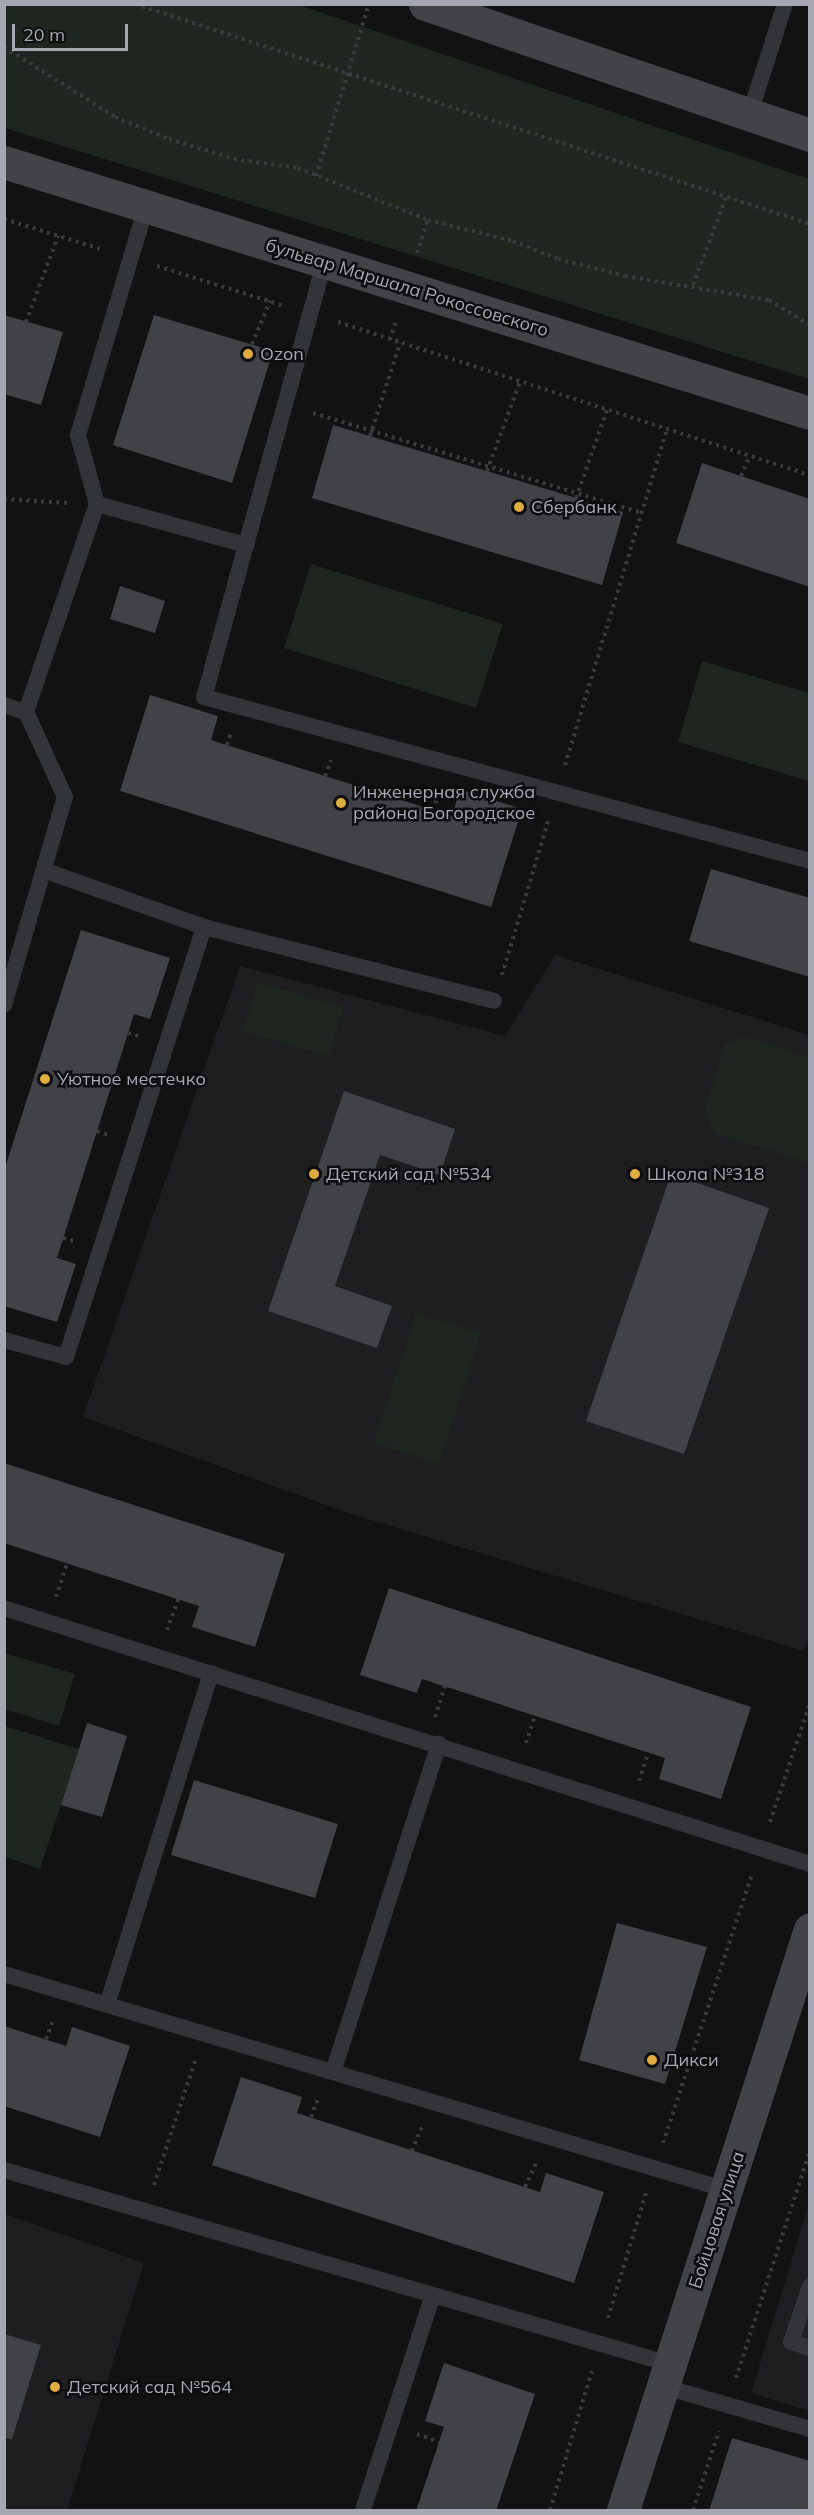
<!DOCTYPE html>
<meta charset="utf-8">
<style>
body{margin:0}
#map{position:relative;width:814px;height:2515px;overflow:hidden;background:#121213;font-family:Mulish,sans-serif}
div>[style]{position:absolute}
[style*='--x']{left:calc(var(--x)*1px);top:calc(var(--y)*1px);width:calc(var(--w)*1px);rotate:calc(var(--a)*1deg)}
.built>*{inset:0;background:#1e1e20}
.green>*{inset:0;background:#1f251f}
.building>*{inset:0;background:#414246}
.path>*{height:4px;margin-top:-2px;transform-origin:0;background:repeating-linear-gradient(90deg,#393b3f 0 3px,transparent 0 7.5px)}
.lane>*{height:16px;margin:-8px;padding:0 8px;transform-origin:8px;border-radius:8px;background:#333438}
.secondary>*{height:33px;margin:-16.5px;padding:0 16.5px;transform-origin:16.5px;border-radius:16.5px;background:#414347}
.dots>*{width:16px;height:16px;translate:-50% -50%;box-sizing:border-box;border:3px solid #0d0d0e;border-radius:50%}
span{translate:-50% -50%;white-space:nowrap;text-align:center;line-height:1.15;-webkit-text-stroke:5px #0d0d0e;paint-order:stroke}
.street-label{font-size:18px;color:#a5a8b2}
.poi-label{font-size:18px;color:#a5a8b2}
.left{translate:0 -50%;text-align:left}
.frame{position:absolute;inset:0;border:6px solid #a5a8b2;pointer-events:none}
.scale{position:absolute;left:12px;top:24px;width:116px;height:27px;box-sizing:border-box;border:3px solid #a5a8b2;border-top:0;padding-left:8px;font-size:18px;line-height:21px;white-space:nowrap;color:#a5a8b2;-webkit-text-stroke:4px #0d0d0e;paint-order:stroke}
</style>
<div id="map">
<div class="built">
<i style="clip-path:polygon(555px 955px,809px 1035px,810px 1636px,804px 1651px,351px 1514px,83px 1417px,240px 966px,505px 1036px)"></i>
<i style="clip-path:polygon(809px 2204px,809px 2411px,751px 2393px)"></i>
<i style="clip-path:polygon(5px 2214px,144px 2263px,67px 2510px,5px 2510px)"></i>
</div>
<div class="green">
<i style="clip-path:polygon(5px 4px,299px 5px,809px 179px,809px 379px,5px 128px)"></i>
<i style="clip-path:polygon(311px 564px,503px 624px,476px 708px,284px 648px)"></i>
<i style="clip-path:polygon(702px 661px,809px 693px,809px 781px,678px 742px)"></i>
<i style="clip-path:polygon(258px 982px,343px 1007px,329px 1056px,243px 1031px)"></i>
<i style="clip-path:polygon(745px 1036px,809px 1057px,809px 1163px,714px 1133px,705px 1109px,725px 1045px)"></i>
<i style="clip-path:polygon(416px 1313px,481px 1333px,439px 1464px,374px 1443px)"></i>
<i style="clip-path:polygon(4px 1653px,75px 1674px,59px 1726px,5px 1709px)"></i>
<i style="clip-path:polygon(5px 1726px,79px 1749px,40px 1869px,5px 1857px)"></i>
</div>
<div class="building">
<i style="clip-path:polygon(4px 315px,63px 332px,41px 405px,4px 394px)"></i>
<i style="clip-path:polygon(154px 315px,273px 351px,232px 483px,113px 445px)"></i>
<i style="clip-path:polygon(333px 425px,623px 512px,602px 585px,312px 498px)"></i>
<i style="clip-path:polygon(702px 463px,810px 499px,810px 587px,676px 543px)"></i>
<i style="clip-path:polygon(120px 586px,165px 601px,155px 633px,110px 619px)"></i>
<i style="clip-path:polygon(150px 695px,218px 716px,211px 740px,452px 816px,460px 789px,522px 809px,491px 907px,120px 791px)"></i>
<i style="clip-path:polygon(711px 869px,810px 898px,810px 977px,689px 941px)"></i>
<i style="clip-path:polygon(81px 930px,170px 958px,150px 1019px,134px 1014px,57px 1258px,76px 1264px,57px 1322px,4px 1306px,4px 1171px)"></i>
<i style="clip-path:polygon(344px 1091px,455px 1129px,440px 1175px,380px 1155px,335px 1286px,392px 1306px,377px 1348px,268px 1311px)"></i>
<i style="clip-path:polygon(671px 1174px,769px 1208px,684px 1454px,586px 1421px)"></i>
<i style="clip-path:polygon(4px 1463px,285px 1554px,255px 1647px,192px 1627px,199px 1606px,4px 1543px)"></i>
<i style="clip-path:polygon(389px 1588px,751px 1707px,721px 1799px,659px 1779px,665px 1758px,422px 1679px,417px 1693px,360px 1675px)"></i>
<i style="clip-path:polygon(87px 1723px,127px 1736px,102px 1817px,61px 1805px)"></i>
<i style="clip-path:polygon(194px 1780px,338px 1824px,315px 1898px,171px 1855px)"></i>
<i style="clip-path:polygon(617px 1923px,707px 1947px,665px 2084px,579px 2060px)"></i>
<i style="clip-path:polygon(4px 2026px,66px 2046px,72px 2027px,130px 2046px,100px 2137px,4px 2106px)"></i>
<i style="clip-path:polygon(241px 2077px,302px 2097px,297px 2113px,540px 2192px,546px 2173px,604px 2192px,574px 2283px,212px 2165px)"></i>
<i style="clip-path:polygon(4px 2334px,41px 2345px,12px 2439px,4px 2438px)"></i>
<i style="clip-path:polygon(444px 2363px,535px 2394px,496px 2511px,416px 2511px,444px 2427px,425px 2421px)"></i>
<i style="clip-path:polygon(732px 2438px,810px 2461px,810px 2511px,709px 2511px)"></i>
</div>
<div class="path">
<i style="--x:135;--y:4;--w:710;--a:18.05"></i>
<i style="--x:4;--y:47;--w:131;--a:32.2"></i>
<i style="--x:115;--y:117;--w:58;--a:22.2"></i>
<i style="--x:169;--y:139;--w:68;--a:17.1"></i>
<i style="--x:234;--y:159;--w:65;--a:8"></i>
<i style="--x:298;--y:168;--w:140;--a:21.8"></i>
<i style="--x:428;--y:220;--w:88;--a:13.9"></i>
<i style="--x:513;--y:241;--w:48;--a:21.8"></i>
<i style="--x:558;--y:259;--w:69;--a:14.2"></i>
<i style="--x:625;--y:276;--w:146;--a:9.5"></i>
<i style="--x:769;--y:300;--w:48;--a:31.4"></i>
<i style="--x:316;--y:176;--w:180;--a:-72.9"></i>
<i style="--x:4;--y:219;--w:105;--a:17.2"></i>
<i style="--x:417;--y:253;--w:35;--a:-72"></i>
<i style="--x:157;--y:266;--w:134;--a:17.4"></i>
<i style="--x:693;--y:285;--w:94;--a:-69.4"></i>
<i style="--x:26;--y:322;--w:92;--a:-69.6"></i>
<i style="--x:338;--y:322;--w:496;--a:18"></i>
<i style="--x:390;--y:340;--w:21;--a:-73"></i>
<i style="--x:252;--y:344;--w:47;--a:-67.3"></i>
<i style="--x:313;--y:413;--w:344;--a:16.9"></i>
<i style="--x:370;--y:436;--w:98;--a:-72.1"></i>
<i style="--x:487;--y:471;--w:95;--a:-69.7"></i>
<i style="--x:741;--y:476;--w:22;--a:-66"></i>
<i style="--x:576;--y:498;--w:93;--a:-70.6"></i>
<i style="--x:4;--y:499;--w:65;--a:3.5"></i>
<i style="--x:227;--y:745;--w:14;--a:-73"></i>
<i style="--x:565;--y:765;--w:350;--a:-73.1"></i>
<i style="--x:325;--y:776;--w:17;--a:-69"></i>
<i style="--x:433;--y:810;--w:20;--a:-70"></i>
<i style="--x:502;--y:975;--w:164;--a:-73.3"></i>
<i style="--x:128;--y:1033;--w:11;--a:15"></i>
<i style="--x:97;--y:1131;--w:12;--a:20"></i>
<i style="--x:63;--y:1238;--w:11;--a:15"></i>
<i style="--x:56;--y:1597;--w:36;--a:-72"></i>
<i style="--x:167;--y:1630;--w:33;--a:-70"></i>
<i style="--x:435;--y:1717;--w:33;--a:-72"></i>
<i style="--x:526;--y:1743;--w:28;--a:-72"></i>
<i style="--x:639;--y:1781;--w:29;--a:-72"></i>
<i style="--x:770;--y:1822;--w:126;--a:-71.4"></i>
<i style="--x:46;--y:2039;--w:22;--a:-69"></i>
<i style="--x:672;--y:2063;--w:16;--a:11"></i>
<i style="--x:311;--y:2117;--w:22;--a:-69"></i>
<i style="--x:663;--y:2143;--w:283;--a:-71.7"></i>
<i style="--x:412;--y:2151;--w:27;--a:-68"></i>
<i style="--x:154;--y:2185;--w:131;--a:-71.7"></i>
<i style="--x:525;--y:2187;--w:29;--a:-65"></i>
<i style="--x:608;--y:2318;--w:131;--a:-73.1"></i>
<i style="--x:736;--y:2378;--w:240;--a:-72"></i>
<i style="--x:417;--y:2434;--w:23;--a:20"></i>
<i style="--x:550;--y:2510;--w:145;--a:-73.2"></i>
<i style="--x:693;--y:2510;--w:83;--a:-71.8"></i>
</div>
<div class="lane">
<i style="--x:749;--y:116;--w:118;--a:-72.2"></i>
<i style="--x:97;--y:504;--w:155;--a:15.4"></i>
<i style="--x:246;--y:545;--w:158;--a:105.4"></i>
<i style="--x:204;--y:697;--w:628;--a:15.14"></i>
<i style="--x:246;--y:545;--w:293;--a:-74.5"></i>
<i style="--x:4;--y:705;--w:23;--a:18"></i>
<i style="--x:46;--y:871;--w:168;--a:19.5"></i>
<i style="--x:204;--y:927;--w:299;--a:14.3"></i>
<i style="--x:4;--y:1005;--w:217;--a:-73.7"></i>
<i style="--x:65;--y:797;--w:94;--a:-114.6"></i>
<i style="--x:26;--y:712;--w:220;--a:-71.2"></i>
<i style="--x:97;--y:504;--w:72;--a:-105.4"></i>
<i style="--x:78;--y:435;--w:238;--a:-73.4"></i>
<i style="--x:4;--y:1340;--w:64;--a:15.3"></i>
<i style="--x:66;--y:1357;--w:452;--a:-72.2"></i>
<i style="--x:4;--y:1608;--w:846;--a:17.62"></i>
<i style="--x:4;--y:1974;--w:755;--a:16.63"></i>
<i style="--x:107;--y:2005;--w:348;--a:-72.6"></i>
<i style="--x:334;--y:2069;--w:342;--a:-72.1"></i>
<i style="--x:4;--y:2170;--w:694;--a:16.24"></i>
<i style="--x:810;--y:2286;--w:59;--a:108.7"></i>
<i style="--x:791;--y:2342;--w:20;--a:18"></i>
<i style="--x:662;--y:2386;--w:154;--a:16.2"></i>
<i style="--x:363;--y:2510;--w:226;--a:-72"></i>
</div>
<div class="secondary">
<i style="--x:425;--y:4;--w:407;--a:18.8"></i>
<i style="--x:4;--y:162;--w:844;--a:17.3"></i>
<i style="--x:623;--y:2510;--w:610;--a:-72.16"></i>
</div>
<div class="dots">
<i style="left:248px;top:354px;background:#deac3f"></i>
<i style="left:519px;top:507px;background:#deac3f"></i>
<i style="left:341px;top:803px;background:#deac3f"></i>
<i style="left:45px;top:1079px;background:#deac3f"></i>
<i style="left:314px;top:1174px;background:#deac3f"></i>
<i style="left:635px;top:1174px;background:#deac3f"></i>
<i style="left:652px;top:2060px;background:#deac3f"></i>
<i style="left:55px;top:2387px;background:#deac3f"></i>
</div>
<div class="street-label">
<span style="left:407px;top:288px;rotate:17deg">бульвар Маршала Рокоссовского</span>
<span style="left:717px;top:2220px;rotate:-72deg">Бойцовая улица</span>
</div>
<div class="poi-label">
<span class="left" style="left:260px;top:354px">Ozon</span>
<span class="left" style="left:531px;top:507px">Сбербанк</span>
<span class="left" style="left:353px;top:803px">Инженерная служба<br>района Богородское</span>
<span class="left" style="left:57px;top:1079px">Уютное местечко</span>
<span class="left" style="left:326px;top:1174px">Детский сад №534</span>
<span class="left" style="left:647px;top:1174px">Школа №318</span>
<span class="left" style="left:664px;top:2060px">Дикси</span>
<span class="left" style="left:67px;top:2387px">Детский сад №564</span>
</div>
<div class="frame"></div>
<div class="scale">20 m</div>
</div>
